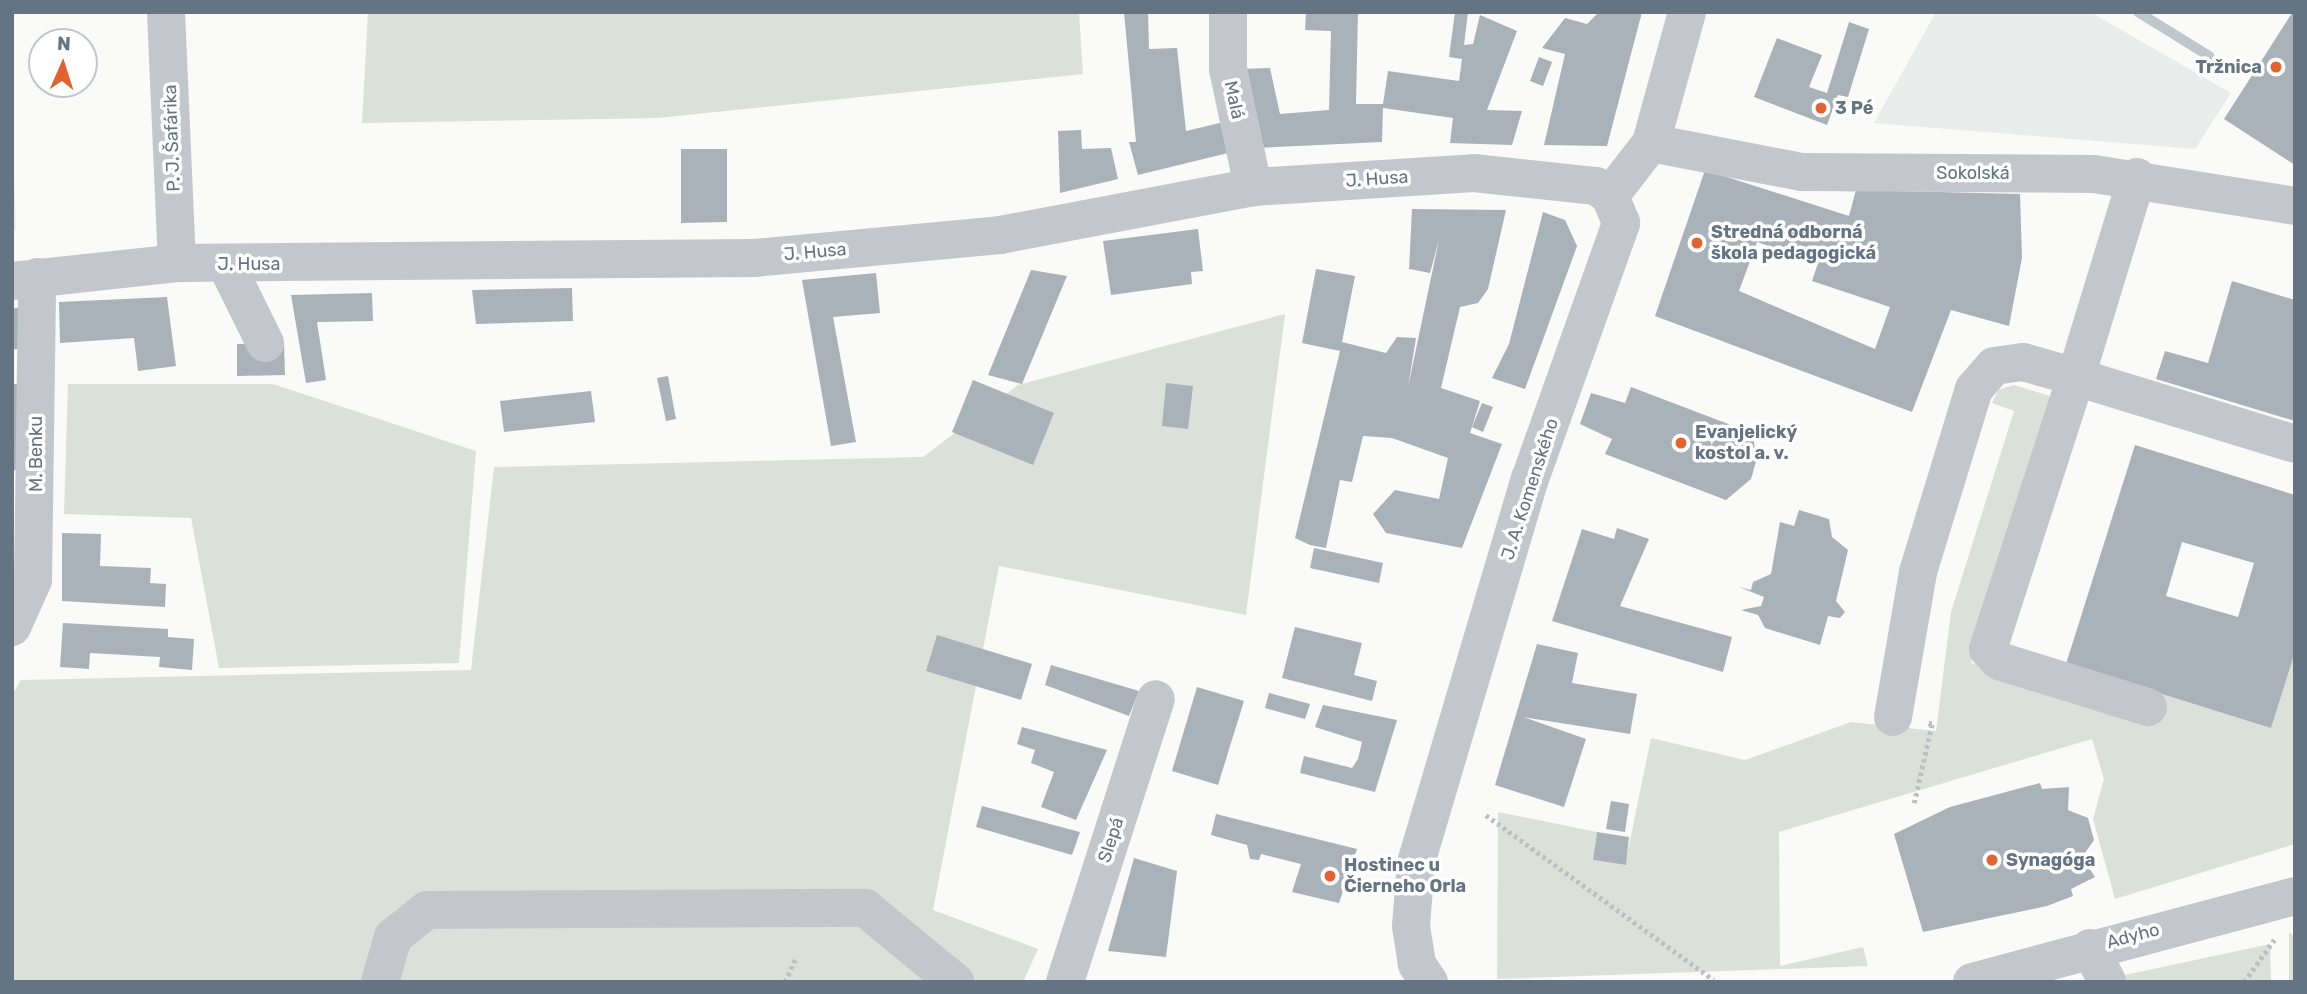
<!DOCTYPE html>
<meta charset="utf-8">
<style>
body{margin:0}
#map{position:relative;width:2307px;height:994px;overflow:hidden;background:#fafaf8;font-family:Rubik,sans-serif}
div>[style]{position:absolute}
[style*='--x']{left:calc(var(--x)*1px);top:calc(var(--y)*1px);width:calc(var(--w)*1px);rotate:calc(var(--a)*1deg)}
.built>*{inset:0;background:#eaeceb}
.green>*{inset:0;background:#dbe1d9}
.stream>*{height:10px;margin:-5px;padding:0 5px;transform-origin:5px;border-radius:5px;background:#bec7cc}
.building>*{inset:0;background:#a9b2b9}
.path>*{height:4.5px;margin-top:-2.25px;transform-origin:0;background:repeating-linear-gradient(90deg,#bdc0c3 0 3.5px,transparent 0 7px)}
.minor>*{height:38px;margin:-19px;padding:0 19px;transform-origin:19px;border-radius:19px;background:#c3c7cb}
.dots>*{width:19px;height:19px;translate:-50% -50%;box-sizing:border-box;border:4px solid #fff;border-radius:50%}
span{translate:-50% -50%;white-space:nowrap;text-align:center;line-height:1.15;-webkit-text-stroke:7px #fff;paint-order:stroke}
.poi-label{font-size:18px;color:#657482;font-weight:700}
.right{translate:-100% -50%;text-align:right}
.left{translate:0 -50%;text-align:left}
.street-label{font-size:18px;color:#657482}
.frame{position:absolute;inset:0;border:14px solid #657482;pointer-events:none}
.north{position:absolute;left:28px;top:28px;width:70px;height:70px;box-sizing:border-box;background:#fff;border:2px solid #c1c7cd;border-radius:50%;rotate:3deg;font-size:19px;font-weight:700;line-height:28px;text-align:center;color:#657482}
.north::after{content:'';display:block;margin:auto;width:24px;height:32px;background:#e06331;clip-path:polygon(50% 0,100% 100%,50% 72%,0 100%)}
</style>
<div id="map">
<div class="built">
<i style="clip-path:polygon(1936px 12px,2090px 12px,2231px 93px,2195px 149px,1874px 123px)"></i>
<i style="clip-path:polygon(12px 107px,16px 230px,12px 231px)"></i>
</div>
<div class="green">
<i style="clip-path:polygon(368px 12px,1079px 12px,1083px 74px,658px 118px,362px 123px)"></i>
<i style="clip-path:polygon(1285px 314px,1246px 615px,999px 566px,933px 910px,1038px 949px,1023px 982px,12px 982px,12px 695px,21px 680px,471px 670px,494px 467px,923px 457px,1018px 385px)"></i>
<i style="clip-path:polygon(68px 384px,273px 384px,476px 451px,459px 663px,219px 668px,191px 518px,64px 514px)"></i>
<i style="clip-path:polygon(2014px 385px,2053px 397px,1971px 663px,2149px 717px,2157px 692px,2271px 727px,2295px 652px,2295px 844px,2115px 899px,2093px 819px,2104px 779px,2092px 739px,1779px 832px,1780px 966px,1863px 947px,1868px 966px,1497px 979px,1498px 812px,1597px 832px,1593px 860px,1625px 865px,1651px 738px,1745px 760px,1851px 722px,1936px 731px,1951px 612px,2014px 411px,1992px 403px,1998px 390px)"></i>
<i style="clip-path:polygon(2289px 932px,2295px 937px,2295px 982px,2289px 982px)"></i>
<i style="clip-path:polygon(2270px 944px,2271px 982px,2125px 982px,2125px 975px)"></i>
</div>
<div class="stream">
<i style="--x:2138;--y:12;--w:84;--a:31.8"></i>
</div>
<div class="building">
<i style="clip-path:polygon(1124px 12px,1148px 12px,1149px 49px,1177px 48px,1186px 131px,1224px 122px,1232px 152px,1138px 175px,1129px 142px,1136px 142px)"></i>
<i style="clip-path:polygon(1306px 12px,1358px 12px,1356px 104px,1383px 104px,1388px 71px,1459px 81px,1462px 59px,1449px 57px,1455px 12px,1468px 12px,1464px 45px,1473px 44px,1480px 15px,1517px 31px,1487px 110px,1522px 111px,1512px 145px,1450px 143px,1453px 118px,1383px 108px,1382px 142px,1254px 148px,1239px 69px,1270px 68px,1280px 114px,1329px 110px,1331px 31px,1305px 30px)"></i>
<i style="clip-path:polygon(1599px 12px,1642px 12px,1607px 146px,1544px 145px,1565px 54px,1542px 48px,1565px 18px,1587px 24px)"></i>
<i style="clip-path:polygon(2292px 13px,2295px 15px,2295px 165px,2224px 119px)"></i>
<i style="clip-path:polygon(1849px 22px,1869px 29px,1848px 97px,1838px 95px,1827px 125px,1754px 97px,1777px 38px,1822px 55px,1809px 87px,1827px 93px)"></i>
<i style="clip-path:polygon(1539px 57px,1552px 62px,1543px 86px,1530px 81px)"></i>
<i style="clip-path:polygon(1081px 130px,1082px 149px,1111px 148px,1118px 179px,1060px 193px,1058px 131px)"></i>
<i style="clip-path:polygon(681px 149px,727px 149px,727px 222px,681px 223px)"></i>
<i style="clip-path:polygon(evenodd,1705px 170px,1849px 216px,1856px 190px,2020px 194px,2022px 258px,2009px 326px,1951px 310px,1912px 412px,1655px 316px,1705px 170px,1757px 242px,1818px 263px,1812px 281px,1890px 307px,1875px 349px,1739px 291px,1757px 242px)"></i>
<i style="clip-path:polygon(1412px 209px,1506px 210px,1488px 289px,1478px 303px,1460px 307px,1441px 388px,1480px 401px,1470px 433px,1502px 444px,1462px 548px,1386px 533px,1373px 514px,1395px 490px,1439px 499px,1448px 458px,1392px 438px,1363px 436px,1352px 482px,1340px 480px,1326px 548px,1310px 545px,1295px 538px,1340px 351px,1302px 343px,1316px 269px,1355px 276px,1342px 342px,1386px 353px,1397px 337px,1416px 338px,1408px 387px,1439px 240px,1430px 273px,1409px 269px)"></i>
<i style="clip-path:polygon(1543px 212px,1565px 220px,1577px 246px,1525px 389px,1492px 378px,1509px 344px)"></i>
<i style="clip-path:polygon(1198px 229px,1203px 271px,1191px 272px,1192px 284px,1111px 295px,1103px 241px)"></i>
<i style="clip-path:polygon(1031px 270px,1067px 276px,1022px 384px,988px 375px)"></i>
<i style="clip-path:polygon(876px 273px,880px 313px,833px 317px,856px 442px,831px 446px,802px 280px)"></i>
<i style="clip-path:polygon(2232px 281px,2295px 300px,2295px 421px,2156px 379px,2165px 351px,2208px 363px)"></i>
<i style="clip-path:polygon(572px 288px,573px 321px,476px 324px,472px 290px)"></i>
<i style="clip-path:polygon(372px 293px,373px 321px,317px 322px,326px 380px,306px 383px,291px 295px)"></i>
<i style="clip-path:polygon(167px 297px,176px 366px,138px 371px,134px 338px,60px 343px,59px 302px)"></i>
<i style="clip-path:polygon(20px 307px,22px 348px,12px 350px,12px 309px)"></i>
<i style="clip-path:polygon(284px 343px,285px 375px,237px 376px,237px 344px)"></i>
<i style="clip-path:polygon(668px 376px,676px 419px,666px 421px,657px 378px)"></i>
<i style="clip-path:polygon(973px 380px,1054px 413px,1033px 465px,952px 432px)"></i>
<i style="clip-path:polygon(1166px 383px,1193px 386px,1188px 429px,1162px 426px)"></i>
<i style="clip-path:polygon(12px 384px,20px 384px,20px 470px,12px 470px)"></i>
<i style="clip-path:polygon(1631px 387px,1752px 433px,1757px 458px,1751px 479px,1726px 500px,1605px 454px,1612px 439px,1580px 424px,1591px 393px,1625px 403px)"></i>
<i style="clip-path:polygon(591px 391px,595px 422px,504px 432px,500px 401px)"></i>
<i style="clip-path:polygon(1482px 403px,1493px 407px,1483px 432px,1472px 427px)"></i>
<i style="clip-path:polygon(evenodd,2135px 445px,2295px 495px,2295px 652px,2271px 728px,2066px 664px,2135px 445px,2182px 542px,2254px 563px,2238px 617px,2166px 596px,2182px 542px)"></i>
<i style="clip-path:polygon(1799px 510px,1829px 519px,1832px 537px,1848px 550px,1836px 601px,1845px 612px,1840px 618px,1828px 616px,1820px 645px,1765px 628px,1758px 615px,1741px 610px,1761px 606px,1764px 597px,1739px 587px,1751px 590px,1753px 582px,1771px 574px,1780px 522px,1794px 526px)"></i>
<i style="clip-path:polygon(1617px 528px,1649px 539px,1620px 606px,1732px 637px,1723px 672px,1552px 621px,1582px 529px,1614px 539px)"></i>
<i style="clip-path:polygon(62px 533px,101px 534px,100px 566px,151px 568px,150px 583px,166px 584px,165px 607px,62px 601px)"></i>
<i style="clip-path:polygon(1314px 548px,1383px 563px,1379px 583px,1310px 568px)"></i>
<i style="clip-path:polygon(63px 623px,168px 629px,168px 637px,194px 639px,192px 670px,159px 667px,160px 657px,90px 653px,89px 669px,60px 667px)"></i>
<i style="clip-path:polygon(1295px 627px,1362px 643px,1354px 675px,1377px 681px,1372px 701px,1282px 678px)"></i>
<i style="clip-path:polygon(937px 635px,1032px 664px,1021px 700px,926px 671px)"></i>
<i style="clip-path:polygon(1537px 644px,1578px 653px,1572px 683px,1637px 694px,1630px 734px,1523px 717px,1586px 739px,1564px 807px,1495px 785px)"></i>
<i style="clip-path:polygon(1051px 665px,1139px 691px,1129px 716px,1045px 685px)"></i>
<i style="clip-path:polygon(1197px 687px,1244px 701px,1218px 785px,1172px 771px)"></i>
<i style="clip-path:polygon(1269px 693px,1310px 704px,1305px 719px,1265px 708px)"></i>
<i style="clip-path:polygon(1323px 705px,1397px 720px,1375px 792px,1300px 773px,1304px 756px,1352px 768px,1358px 759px,1362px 742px,1315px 727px)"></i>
<i style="clip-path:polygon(1022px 727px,1107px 750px,1076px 820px,1041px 807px,1054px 772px,1031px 763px,1035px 750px,1017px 744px)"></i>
<i style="clip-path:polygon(2040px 783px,2042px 789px,2069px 787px,2068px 810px,2088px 818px,2094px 840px,2082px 857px,2095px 877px,2071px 889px,2073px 896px,2047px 906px,1923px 932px,1894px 834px,1950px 807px)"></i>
<i style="clip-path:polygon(1611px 801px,1629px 804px,1625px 832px,1606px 829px)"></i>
<i style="clip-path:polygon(982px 806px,1080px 832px,1072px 855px,976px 827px)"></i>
<i style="clip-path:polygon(1216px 814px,1357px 849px,1339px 903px,1292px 892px,1301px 864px,1261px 854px,1259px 860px,1250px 859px,1247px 845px,1211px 835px)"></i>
<i style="clip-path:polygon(1597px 832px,1629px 837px,1626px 865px,1593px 860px)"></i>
<i style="clip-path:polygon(1134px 858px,1177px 871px,1166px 957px,1108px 951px)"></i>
</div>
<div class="path">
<i style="--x:1914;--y:803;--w:81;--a:-77.2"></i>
<i style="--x:1932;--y:724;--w:6;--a:-171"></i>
<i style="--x:1486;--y:815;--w:281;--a:35.9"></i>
<i style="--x:785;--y:982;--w:27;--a:-66"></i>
<i style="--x:2244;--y:982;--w:52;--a:-54.5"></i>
</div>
<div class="minor">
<i style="--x:166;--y:12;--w:251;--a:87.5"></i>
<i style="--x:1228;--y:12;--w:57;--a:90"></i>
<i style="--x:1228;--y:69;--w:121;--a:78"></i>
<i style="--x:1651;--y:143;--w:154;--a:10.9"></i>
<i style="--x:1802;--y:172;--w:292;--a:0.4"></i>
<i style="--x:2094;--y:174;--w:204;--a:9"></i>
<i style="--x:2137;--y:177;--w:209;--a:107"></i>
<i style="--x:2076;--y:377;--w:229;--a:17"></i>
<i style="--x:227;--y:266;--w:86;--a:63.7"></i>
<i style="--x:12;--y:281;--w:166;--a:-6.2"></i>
<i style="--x:177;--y:263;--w:577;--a:-0.5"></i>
<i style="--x:754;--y:258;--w:247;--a:-5.3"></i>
<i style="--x:1000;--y:235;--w:258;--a:-10.7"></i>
<i style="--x:1253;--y:187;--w:221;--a:-3.6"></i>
<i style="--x:1474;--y:173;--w:123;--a:6.1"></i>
<i style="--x:1596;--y:186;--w:17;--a:36"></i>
<i style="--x:12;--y:627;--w:51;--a:-65.9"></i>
<i style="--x:33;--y:580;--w:303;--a:-89.2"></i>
<i style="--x:1893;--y:717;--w:147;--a:-80.2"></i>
<i style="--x:1918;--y:572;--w:191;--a:-73"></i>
<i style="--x:1974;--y:389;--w:30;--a:-49"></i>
<i style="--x:1994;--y:366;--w:29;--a:-8"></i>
<i style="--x:2023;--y:362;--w:55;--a:15.8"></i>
<i style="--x:2076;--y:377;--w:286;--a:107.9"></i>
<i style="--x:1988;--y:649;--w:16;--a:47"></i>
<i style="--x:1999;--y:661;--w:156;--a:17.2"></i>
<i style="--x:2090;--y:948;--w:38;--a:63"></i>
<i style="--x:380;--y:982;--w:47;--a:-73.9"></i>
<i style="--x:393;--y:937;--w:43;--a:-38.5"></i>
<i style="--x:427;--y:910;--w:438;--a:-0.3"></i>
<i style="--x:865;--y:908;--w:117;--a:39.4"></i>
<i style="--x:1065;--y:982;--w:297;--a:-72.2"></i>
<i style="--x:1429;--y:982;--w:22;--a:-124"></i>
<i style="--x:1417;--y:964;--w:38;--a:-99"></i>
<i style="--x:1411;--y:926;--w:63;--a:-85.5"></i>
<i style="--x:1416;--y:863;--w:401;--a:-73.5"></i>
<i style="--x:1530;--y:479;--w:272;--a:-70.4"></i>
<i style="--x:1621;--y:223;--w:29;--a:-112"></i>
<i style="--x:1610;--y:196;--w:67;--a:-52.3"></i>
<i style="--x:1651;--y:143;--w:136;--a:-74.6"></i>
<i style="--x:1972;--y:982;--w:334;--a:-14.9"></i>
</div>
<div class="dots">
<i style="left:2276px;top:67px;background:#e06331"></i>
<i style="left:1821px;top:108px;background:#e06331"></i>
<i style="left:1697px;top:243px;background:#e06331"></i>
<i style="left:1681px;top:443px;background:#e06331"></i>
<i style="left:1992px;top:860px;background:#e06331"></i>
<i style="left:1330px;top:876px;background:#e06331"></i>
</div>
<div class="poi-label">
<span class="right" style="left:2262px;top:67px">Tržnica</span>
<span class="left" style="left:1835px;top:108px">3 Pé</span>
<span class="left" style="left:1711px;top:243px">Stredná odborná<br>škola pedagogická</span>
<span class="left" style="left:1695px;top:443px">Evanjelický<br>kostol a. v.</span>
<span class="left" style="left:2006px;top:860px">Synagóga</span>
<span class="left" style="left:1344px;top:876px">Hostinec u<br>Čierneho Orla</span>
</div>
<div class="street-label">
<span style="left:1234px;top:100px;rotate:78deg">Malá</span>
<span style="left:172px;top:138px;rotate:-92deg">P. J. Šafárika</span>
<span style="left:1973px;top:173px">Sokolská</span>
<span style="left:1377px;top:179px;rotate:-4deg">J. Husa</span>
<span style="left:815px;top:252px;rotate:-5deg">J. Husa</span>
<span style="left:249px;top:264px">J. Husa</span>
<span style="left:36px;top:454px;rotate:-90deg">M. Benku</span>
<span style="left:1530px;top:489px;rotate:-72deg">J. A. Komenského</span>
<span style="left:1111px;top:840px;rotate:-72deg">Slepá</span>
<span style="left:2133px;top:936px;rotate:-15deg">Adyho</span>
</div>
<div class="frame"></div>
<div class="north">N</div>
</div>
